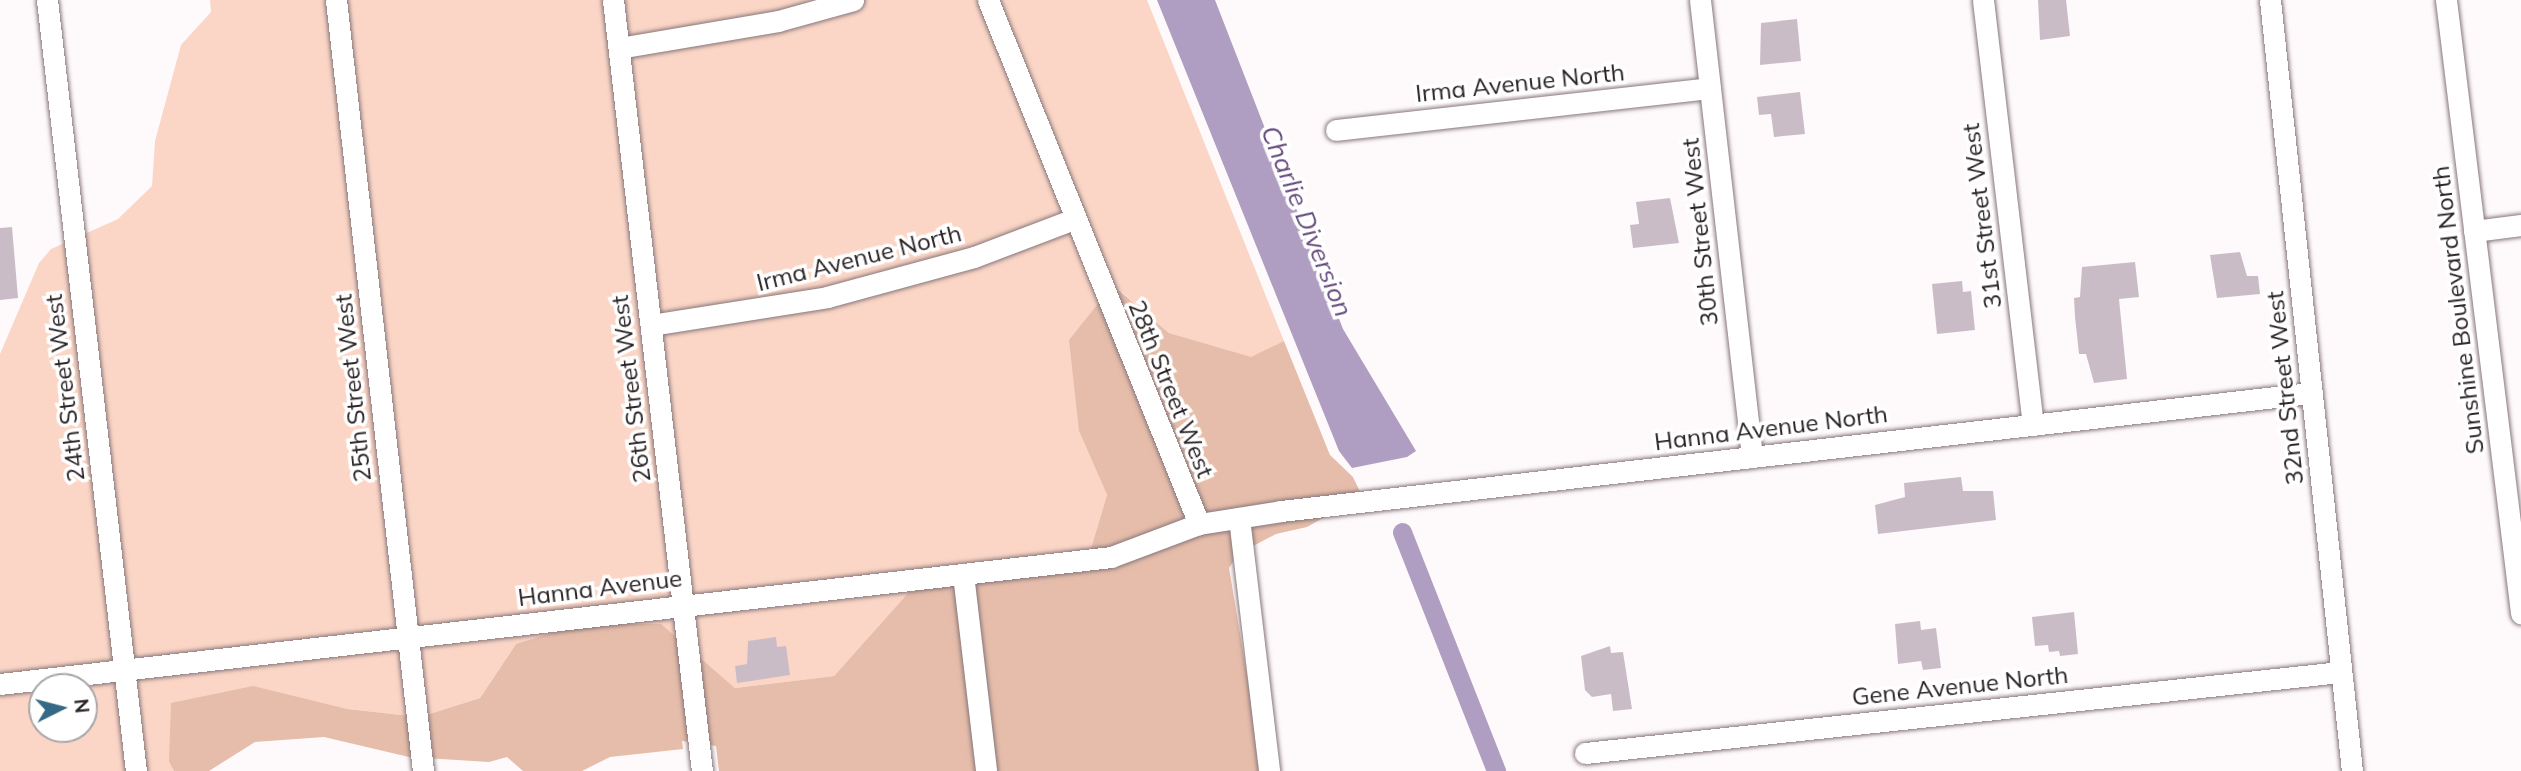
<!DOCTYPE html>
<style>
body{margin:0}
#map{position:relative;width:2521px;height:771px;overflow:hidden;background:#fefafb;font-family:Mulish,sans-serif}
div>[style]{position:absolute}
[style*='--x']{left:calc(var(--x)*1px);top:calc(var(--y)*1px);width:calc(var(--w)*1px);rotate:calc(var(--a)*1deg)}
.green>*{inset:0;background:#fbd6c6}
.forest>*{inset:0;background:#e6bdaa}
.water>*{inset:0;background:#af9ec1}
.canal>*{height:19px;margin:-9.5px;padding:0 9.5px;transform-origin:9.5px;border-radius:9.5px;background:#af9ec1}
.building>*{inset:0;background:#cabcc7}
.roads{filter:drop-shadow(0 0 2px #87767b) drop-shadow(0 0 2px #87767b)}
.minor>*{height:21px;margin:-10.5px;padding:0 10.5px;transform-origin:10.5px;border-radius:10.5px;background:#fff}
span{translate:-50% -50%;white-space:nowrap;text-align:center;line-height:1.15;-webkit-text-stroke:7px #fff;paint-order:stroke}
.street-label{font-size:24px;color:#2a2326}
.water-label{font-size:26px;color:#644a7c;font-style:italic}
.north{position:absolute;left:28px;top:673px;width:70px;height:70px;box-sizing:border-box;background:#fff;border:2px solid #aaa7a8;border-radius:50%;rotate:84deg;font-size:19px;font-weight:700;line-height:28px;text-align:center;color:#2a2326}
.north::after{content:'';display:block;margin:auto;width:24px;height:32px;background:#346a85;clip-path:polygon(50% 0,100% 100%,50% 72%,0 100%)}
</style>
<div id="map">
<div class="green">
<i style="clip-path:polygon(evenodd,210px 0,1147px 0,1284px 341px,1251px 358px,1169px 333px,1114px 285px,1079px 431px,1107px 495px,1089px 555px,909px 592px,834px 676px,735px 688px,660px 624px,516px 644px,480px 698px,420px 717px,347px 709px,169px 762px,174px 771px,0 771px,0 354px,39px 263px,51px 249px,118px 219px,152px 186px,155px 141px,181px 45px,211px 12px,210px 0,42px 687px,84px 687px,84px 729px,42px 729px,42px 687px)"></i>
</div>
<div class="forest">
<i style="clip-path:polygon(1113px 285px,1169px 333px,1251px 357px,1284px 341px,1330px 455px,1353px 477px,1362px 496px,1307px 527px,1276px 534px,1238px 554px,1229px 568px,1263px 771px,719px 771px,716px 746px,682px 741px,683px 749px,610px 757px,582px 771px,523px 771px,507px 757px,489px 762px,409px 757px,324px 737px,255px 742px,209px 771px,174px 771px,169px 762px,171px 703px,253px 686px,347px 709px,420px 717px,480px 698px,516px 644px,581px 624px,661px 624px,735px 688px,834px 676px,909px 592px,1089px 555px,1107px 495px,1079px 431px,1069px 340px)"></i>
</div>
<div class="water">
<i style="clip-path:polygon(1157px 0,1215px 0,1343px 329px,1416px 451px,1407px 457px,1352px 468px,1339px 451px)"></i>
</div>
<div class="canal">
<i style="--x:1402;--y:532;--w:257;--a:68.5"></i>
</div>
<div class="building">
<i style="clip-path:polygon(2038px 0,2066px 0,2070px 36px,2040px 40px)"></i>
<i style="clip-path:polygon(1797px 19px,1801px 61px,1760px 65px,1761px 23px)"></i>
<i style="clip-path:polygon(1800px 92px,1805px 134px,1774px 137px,1771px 114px,1759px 115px,1757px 97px)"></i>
<i style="clip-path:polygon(1670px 198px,1679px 243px,1633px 248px,1630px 225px,1639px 224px,1636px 202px)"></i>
<i style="clip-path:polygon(12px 227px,18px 298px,0 300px,0 228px)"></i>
<i style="clip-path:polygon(2240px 252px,2247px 276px,2258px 276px,2260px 294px,2217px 298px,2210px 255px)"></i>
<i style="clip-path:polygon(2135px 262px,2139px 297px,2119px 299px,2127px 379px,2094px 383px,2086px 354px,2079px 354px,2075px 317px,2074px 298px,2080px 297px,2082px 267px)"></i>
<i style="clip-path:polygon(1962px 281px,1963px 292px,1971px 291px,1975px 330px,1937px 334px,1932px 284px)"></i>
<i style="clip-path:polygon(1961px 477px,1963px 491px,1993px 491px,1996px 520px,1878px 534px,1875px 505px,1905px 497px,1904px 483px)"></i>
<i style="clip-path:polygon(2074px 612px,2078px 654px,2060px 656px,2059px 651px,2049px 652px,2048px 645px,2035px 646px,2032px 617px)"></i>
<i style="clip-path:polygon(1920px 621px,1921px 630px,1936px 628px,1941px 668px,1923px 670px,1921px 661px,1898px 664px,1895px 624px)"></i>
<i style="clip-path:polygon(776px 637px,777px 647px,786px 646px,790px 675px,737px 683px,735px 666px,747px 664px,748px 641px)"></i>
<i style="clip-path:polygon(1610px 646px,1611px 653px,1623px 652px,1632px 709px,1613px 711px,1611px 694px,1592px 697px,1585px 690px,1581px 656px)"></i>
</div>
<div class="roads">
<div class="minor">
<i style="--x:47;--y:0;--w:776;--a:83.42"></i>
<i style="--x:336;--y:0;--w:776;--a:83.56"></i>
<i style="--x:613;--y:0;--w:776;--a:83.42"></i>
<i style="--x:988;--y:0;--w:565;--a:68.07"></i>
<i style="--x:1700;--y:0;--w:460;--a:83.5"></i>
<i style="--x:1983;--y:0;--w:428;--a:83.3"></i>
<i style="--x:2270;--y:0;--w:775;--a:83.93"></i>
<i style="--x:2446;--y:0;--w:618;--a:83.02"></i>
<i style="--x:619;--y:48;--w:161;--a:-9.6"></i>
<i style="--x:778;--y:21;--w:78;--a:-15.6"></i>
<i style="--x:1336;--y:130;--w:376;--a:-6.4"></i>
<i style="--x:2474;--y:231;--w:47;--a:-7.3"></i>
<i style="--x:651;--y:325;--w:178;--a:-9"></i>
<i style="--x:827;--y:297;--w:152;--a:-15.2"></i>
<i style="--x:974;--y:257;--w:107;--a:-20.8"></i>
<i style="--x:1239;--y:518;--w:255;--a:83.2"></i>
<i style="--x:963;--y:574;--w:198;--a:83.3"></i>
<i style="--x:0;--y:684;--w:1118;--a:-6.52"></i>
<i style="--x:1111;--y:557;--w:94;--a:-20.6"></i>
<i style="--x:1199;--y:524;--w:83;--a:-9"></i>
<i style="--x:1281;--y:511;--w:1037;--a:-6.54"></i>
<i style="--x:1585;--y:753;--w:760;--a:-6.12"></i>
</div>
</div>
<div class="street-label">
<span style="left:1520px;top:83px;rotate:-6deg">Irma Avenue North</span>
<span style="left:1982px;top:216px;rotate:-97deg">31st Street West</span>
<span style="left:1700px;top:232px;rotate:-96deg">30th Street West</span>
<span style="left:859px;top:258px;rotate:-14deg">Irma Avenue North</span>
<span style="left:2458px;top:310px;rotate:-97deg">Sunshine Boulevard North</span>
<span style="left:65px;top:388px;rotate:-97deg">24th Street West</span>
<span style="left:353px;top:388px;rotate:-96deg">25th Street West</span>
<span style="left:2285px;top:388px;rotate:-96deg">32nd Street West</span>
<span style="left:631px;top:389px;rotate:-97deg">26th Street West</span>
<span style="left:1171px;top:389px;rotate:68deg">28th Street West</span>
<span style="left:1771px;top:428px;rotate:-7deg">Hanna Avenue North</span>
<span style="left:600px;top:588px;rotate:-7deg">Hanna Avenue</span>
<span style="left:1960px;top:686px;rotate:-6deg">Gene Avenue North</span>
</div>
<div class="water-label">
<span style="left:1307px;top:221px;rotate:68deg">Charlie Diversion</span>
</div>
<div class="north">N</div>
</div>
